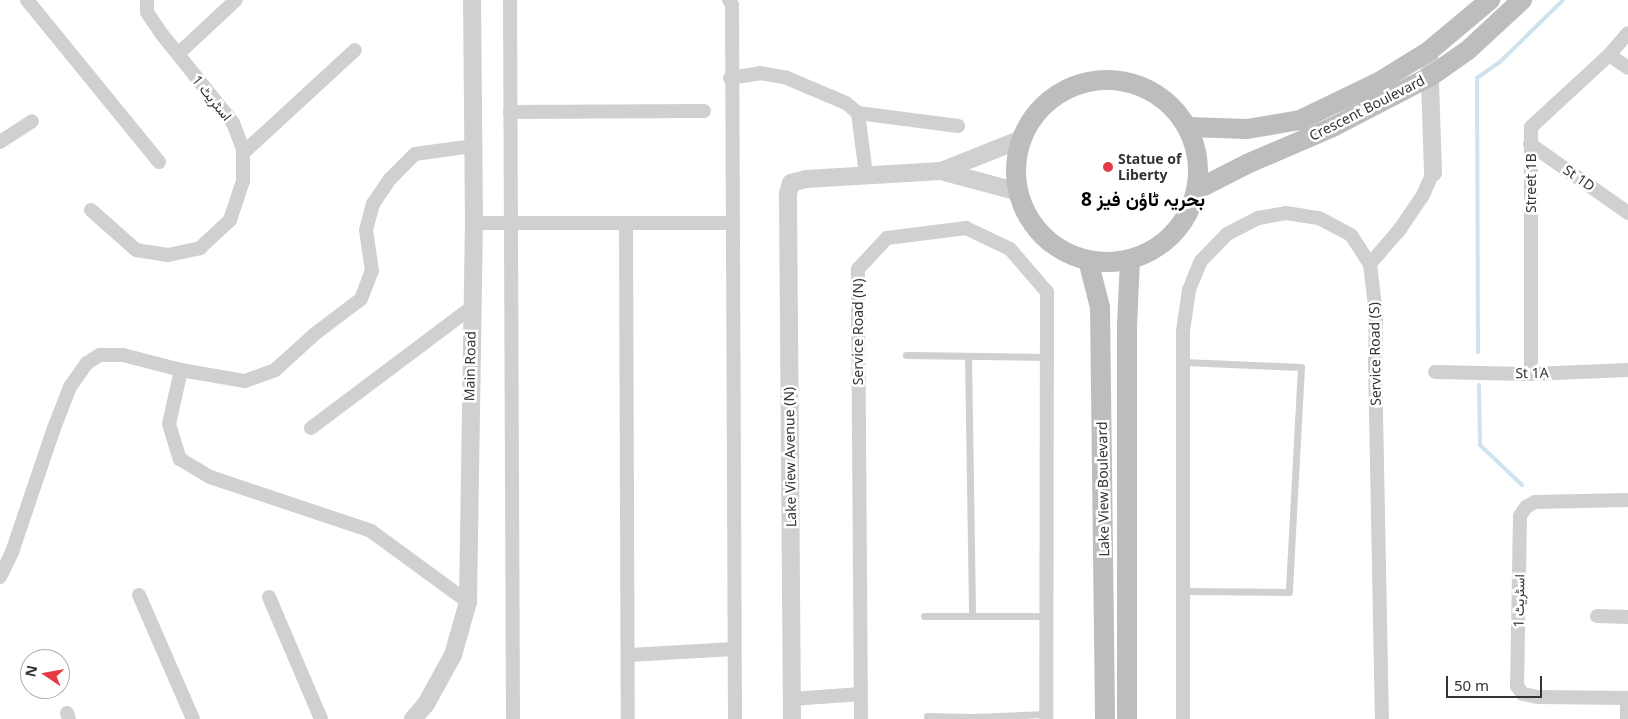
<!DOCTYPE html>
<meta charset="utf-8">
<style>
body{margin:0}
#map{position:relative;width:1628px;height:719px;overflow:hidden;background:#fff;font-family:"Noto Sans",Vazirmatn,sans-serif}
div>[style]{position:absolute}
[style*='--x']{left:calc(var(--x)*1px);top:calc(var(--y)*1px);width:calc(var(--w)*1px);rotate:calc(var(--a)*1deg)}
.stream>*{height:4px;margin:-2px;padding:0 2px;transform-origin:2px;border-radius:2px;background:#cfe2ee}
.service>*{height:7px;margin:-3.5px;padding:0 3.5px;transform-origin:3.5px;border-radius:3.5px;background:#d0d0d0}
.minor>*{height:14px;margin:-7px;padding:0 7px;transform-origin:7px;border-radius:7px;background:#d0d0d0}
.tertiary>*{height:18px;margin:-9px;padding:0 9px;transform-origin:9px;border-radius:9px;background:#d0d0d0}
.secondary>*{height:20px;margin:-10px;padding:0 10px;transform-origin:10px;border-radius:10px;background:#bdbdbd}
.secondary>.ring{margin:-10px;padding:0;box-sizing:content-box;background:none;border:20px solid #bdbdbd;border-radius:50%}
.dots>*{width:14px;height:14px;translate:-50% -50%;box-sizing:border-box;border:2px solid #fff;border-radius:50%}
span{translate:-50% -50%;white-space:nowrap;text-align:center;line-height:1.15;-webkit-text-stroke:5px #fff;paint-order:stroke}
.street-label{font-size:14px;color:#333}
.poi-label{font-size:14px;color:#333;font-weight:700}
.left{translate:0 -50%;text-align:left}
.district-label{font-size:19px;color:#000;font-weight:700}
.north{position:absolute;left:20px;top:649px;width:50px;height:50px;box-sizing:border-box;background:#fff;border:1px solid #adadad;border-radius:50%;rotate:282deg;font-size:14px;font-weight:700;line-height:20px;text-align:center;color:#333}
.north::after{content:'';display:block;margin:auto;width:18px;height:22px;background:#e63946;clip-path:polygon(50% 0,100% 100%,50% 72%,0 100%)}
.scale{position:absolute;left:1446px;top:676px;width:96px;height:22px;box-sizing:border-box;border:2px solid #333;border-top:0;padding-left:6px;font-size:15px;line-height:18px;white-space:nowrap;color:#333;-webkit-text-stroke:4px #fff;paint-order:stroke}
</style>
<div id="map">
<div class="stream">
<i style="--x:1478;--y:352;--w:274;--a:-90.2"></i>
<i style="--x:1477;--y:78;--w:28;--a:-35"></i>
<i style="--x:1500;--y:62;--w:88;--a:-44.5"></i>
<i style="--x:1479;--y:385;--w:60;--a:89"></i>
<i style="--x:1480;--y:445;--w:58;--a:43.6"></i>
</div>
<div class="service">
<i style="--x:906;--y:355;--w:141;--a:0.8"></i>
<i style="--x:968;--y:356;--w:260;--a:89.1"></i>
<i style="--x:1183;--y:362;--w:118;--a:2.4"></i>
<i style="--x:1301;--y:367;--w:225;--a:93.1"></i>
<i style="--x:1289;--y:592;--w:106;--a:-179.5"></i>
<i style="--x:924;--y:616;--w:122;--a:0"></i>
<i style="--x:927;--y:716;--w:46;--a:1.2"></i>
<i style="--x:973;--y:717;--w:73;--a:-2.4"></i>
</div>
<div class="minor">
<i style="--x:27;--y:0;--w:209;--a:50.8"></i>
<i style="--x:510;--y:0;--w:719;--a:89.76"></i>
<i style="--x:729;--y:0;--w:6;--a:59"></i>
<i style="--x:732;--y:5;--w:714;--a:89.76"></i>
<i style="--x:178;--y:54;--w:79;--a:-43"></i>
<i style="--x:1609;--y:55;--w:23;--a:34"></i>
<i style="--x:730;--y:78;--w:30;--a:-9"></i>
<i style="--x:760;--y:73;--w:27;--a:10"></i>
<i style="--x:787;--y:78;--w:64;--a:23"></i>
<i style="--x:846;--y:103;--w:16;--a:40"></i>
<i style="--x:858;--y:113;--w:63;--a:82.6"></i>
<i style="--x:510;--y:112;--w:194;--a:-0.3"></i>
<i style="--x:858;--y:113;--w:101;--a:7.4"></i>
<i style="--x:0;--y:142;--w:38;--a:-33"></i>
<i style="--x:1530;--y:144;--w:120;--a:35.1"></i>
<i style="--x:243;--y:153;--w:152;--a:-42.6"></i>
<i style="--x:91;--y:210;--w:60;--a:41.6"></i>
<i style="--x:136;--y:250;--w:32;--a:9"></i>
<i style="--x:168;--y:255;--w:33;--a:-12"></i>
<i style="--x:200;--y:248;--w:41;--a:-43"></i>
<i style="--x:230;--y:220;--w:41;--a:-71.6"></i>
<i style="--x:243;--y:181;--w:32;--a:-90"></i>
<i style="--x:243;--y:149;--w:28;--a:-111"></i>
<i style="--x:233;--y:123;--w:115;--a:-128.7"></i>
<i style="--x:161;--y:33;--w:25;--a:-124"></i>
<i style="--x:147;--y:12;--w:12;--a:-90"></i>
<i style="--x:474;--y:223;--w:259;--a:0"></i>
<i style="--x:626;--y:224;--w:495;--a:89.8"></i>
<i style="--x:1370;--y:264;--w:46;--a:-49.4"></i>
<i style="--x:1400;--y:229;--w:41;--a:-55.9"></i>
<i style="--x:1423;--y:195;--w:24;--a:-66"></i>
<i style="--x:181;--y:370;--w:55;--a:102.5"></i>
<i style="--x:169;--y:424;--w:37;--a:73"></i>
<i style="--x:180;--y:459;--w:35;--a:31"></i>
<i style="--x:210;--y:477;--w:170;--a:18.5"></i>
<i style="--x:371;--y:531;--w:120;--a:36.2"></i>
<i style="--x:1435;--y:372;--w:96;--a:1.2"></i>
<i style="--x:1531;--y:374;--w:97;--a:-2.4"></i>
<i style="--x:1531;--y:374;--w:247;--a:-90"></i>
<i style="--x:1531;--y:127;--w:106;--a:-42.7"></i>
<i style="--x:1609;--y:55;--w:29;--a:-49"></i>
<i style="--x:311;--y:428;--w:200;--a:-36.9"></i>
<i style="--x:1628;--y:500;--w:93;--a:178.8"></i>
<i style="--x:1535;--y:502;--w:10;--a:151"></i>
<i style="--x:1526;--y:507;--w:11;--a:124"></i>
<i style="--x:1520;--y:516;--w:170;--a:91"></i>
<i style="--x:1517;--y:686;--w:10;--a:53"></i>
<i style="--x:1523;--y:694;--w:15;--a:11"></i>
<i style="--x:1538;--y:697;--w:90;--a:0.6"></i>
<i style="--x:0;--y:577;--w:28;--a:-64"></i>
<i style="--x:12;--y:552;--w:131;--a:-71.3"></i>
<i style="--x:54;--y:428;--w:44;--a:-68.7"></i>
<i style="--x:70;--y:387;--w:29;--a:-55"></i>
<i style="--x:87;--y:363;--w:15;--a:-32"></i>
<i style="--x:100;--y:355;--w:23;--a:0"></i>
<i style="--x:123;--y:355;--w:60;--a:14.5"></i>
<i style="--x:181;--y:370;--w:65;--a:9.8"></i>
<i style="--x:245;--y:381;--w:32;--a:-20"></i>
<i style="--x:275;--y:370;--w:55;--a:-42.1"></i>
<i style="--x:316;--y:333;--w:56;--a:-37.1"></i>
<i style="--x:361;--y:299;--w:30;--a:-69"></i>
<i style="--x:372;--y:271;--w:41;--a:-98.3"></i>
<i style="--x:366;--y:230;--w:27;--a:-75"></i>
<i style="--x:373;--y:204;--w:30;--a:-56"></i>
<i style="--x:390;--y:179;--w:35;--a:-45"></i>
<i style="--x:415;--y:154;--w:59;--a:-7.9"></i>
<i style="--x:139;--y:595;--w:135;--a:66.5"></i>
<i style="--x:269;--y:597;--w:133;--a:66.9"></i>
<i style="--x:1597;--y:616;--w:31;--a:2"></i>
<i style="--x:629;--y:655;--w:105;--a:-3.3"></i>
<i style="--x:1627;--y:698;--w:21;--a:90"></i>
<i style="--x:792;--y:699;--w:69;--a:-4.1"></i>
<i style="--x:67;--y:713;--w:6;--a:72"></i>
<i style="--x:861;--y:719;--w:450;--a:-90.4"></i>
<i style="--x:858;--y:269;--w:42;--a:-46.9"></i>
<i style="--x:887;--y:238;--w:80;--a:-7.2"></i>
<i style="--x:966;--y:228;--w:49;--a:25.5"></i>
<i style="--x:1010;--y:249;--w:57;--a:49.3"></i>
<i style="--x:1047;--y:292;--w:427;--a:90.1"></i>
<i style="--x:1183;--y:719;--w:388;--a:-90"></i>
<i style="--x:1183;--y:331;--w:41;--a:-81.7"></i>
<i style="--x:1189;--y:290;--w:31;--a:-68"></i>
<i style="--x:1201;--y:261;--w:37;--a:-46"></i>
<i style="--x:1227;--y:234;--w:35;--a:-27"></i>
<i style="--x:1258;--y:218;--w:28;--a:-10"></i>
<i style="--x:1286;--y:213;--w:33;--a:9"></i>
<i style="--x:1319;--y:218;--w:36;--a:28"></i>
<i style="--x:1351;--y:235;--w:35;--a:57"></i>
<i style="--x:1370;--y:264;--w:50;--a:83.2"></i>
<i style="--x:1376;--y:314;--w:46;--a:91.2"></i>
<i style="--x:1375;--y:360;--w:359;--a:88.9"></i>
</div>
<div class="tertiary">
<i style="--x:1429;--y:51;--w:122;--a:88.1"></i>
<i style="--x:941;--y:171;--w:81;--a:15.1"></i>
<i style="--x:413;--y:719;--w:20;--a:-49"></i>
<i style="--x:426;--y:704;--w:56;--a:-61.1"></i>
<i style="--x:453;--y:655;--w:55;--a:-74.2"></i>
<i style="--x:468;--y:602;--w:379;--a:-89.1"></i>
<i style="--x:474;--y:223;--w:223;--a:-90.5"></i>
<i style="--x:792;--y:719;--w:525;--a:-90.44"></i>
<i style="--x:788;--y:194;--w:11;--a:-75"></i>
<i style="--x:791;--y:183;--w:16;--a:-15"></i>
<i style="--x:806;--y:179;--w:135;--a:-3.4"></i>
<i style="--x:941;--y:171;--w:87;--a:-21.6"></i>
</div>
<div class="secondary">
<i class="ring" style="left:1016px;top:80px;width:162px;height:162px"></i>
<i style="--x:1187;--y:127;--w:60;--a:1.9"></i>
<i style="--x:1247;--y:129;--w:54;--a:-9.6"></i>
<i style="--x:1300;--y:120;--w:88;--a:-25.7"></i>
<i style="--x:1379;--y:82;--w:59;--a:-31.8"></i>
<i style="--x:1429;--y:51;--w:80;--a:-39.9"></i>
<i style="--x:1196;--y:190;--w:57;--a:-27"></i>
<i style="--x:1247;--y:164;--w:94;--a:-23.3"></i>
<i style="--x:1333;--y:127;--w:110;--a:-27.5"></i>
<i style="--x:1431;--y:76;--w:45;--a:-35.1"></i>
<i style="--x:1468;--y:50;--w:74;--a:-42.8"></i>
<i style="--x:1088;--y:260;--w:49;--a:75.7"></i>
<i style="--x:1100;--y:307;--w:412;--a:89.3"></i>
<i style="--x:1127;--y:719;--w:393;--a:-90"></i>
<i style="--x:1127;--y:326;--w:67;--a:-87.4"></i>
</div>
<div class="dots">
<i style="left:1108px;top:167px;background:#e63946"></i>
</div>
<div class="street-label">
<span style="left:212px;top:98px;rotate:51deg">اسٹریٹ 1</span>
<span style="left:1367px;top:108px;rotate:-27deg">Crescent Boulevard</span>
<span style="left:1579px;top:178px;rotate:35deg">St 1D</span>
<span style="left:1531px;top:183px;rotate:-90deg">Street 1B</span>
<span style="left:858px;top:332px;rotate:-90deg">Service Road (N)</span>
<span style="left:1375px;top:354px;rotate:-91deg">Service Road (S)</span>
<span style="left:470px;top:366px;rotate:-89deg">Main Road</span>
<span style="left:1532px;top:373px;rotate:-1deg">St 1A</span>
<span style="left:790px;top:457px;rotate:-91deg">Lake View Avenue (N)</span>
<span style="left:1103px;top:489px;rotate:-91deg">Lake View Boulevard</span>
<span style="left:1519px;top:601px;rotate:-89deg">اسٹریٹ 1</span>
</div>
<div class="poi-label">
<span class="left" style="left:1118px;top:167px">Statue of<br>Liberty</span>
</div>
<div class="district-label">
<span style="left:1143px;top:200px">بحریہ ٹاؤن فیز 8</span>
</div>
<div class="north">N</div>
<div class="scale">50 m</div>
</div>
